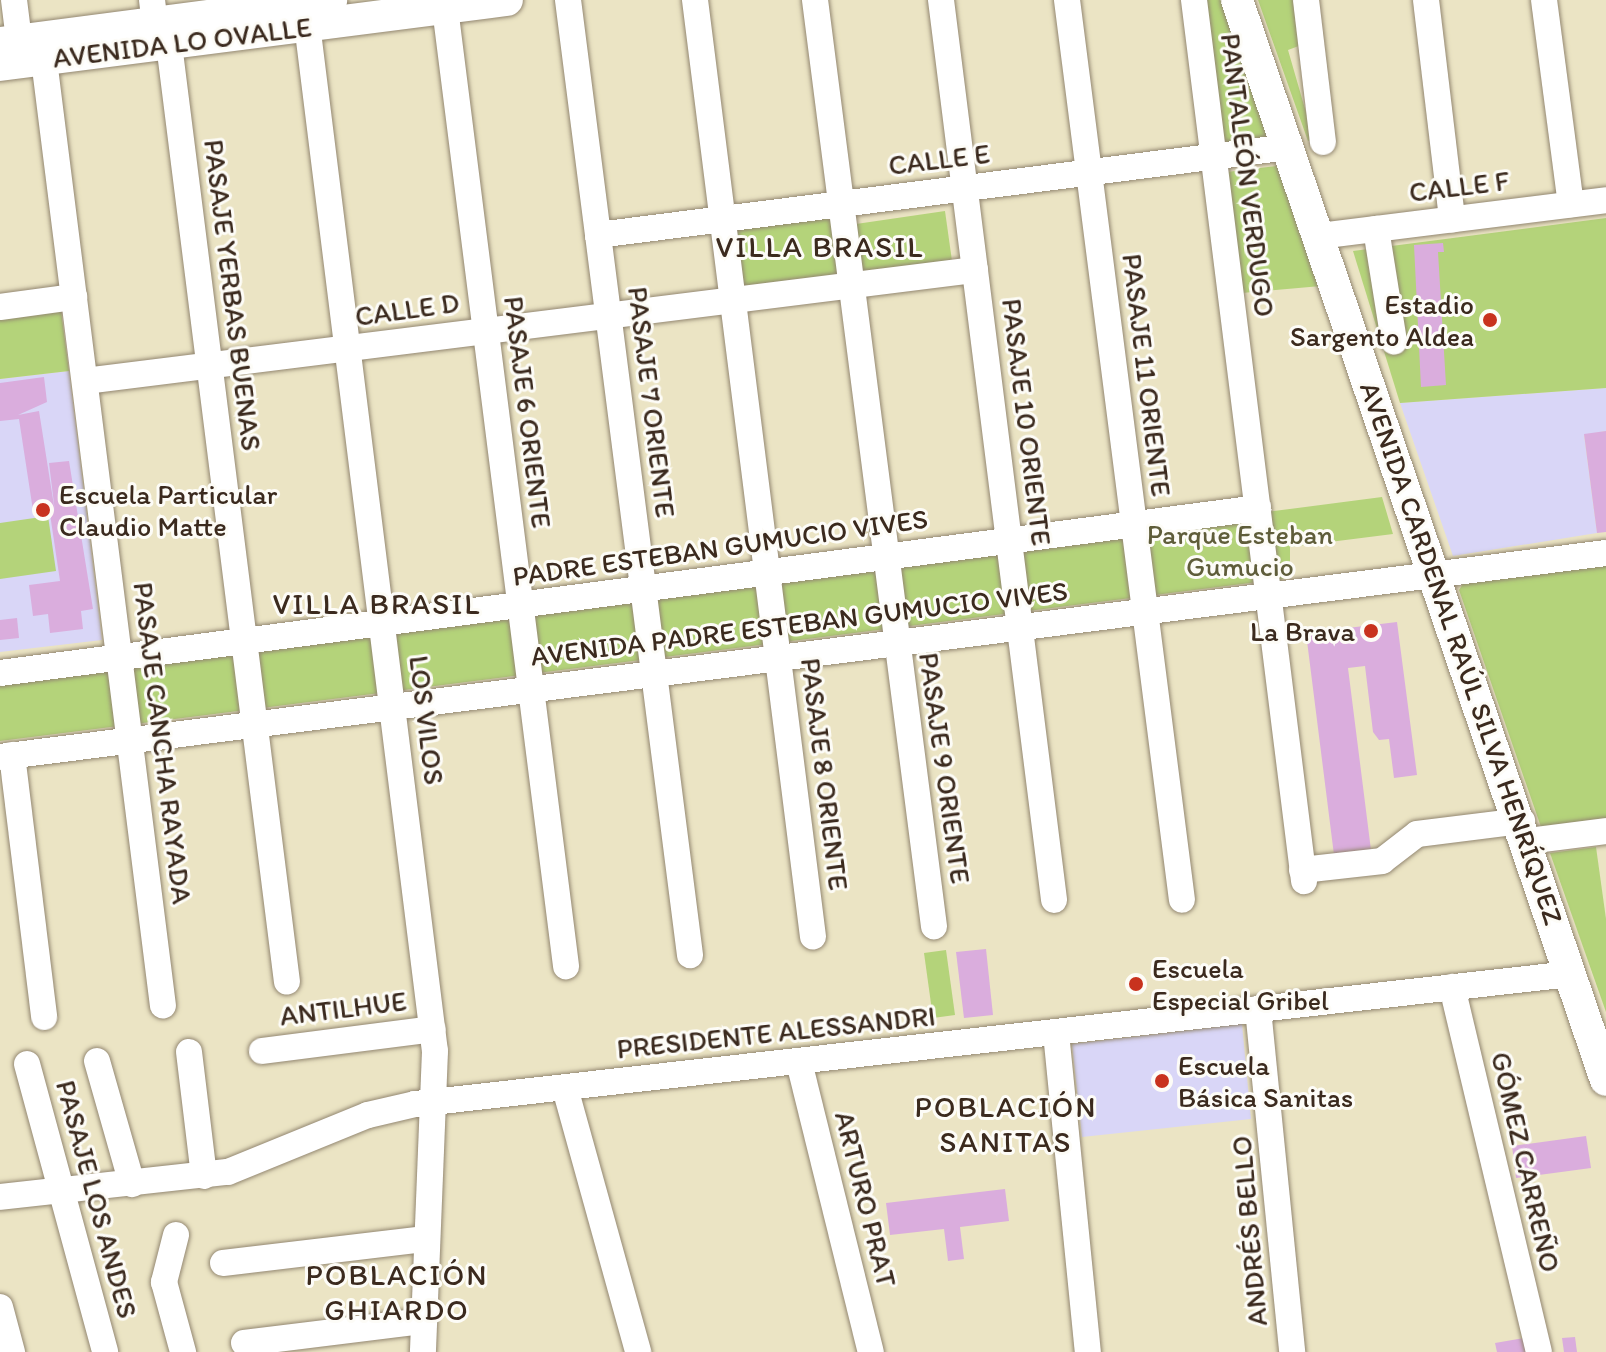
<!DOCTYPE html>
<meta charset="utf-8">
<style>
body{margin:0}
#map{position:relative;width:1606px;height:1352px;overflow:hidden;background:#ebe4c4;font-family:Itim,sans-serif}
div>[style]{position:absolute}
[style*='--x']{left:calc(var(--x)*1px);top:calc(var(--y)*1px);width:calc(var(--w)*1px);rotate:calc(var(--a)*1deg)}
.built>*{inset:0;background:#d9d6f7}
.green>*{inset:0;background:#b4d37a}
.building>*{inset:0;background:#daaddd}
.roads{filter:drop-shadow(0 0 2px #938771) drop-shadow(0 0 2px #938771)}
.minor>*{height:26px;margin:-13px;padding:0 13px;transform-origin:13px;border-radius:13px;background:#fff}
.major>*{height:32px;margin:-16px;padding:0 16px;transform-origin:16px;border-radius:16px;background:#fff}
.dots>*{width:22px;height:22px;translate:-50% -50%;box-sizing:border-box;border:4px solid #fdfcf7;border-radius:50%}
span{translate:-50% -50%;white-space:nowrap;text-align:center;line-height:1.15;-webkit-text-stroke:6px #fdfcf7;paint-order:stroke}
.street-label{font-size:28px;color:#3b2a1e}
.poi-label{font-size:28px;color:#3b2a1e}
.right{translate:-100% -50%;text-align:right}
.left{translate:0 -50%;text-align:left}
.park-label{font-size:28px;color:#5f5d3a}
.neighbourhood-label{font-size:30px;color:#3b2a1e;letter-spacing:2px}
</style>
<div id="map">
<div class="built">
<i style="clip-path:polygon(69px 371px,102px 640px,0 652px,0 379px)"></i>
<i style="clip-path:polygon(1606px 388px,1606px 431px,1584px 435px,1597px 533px,1453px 556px,1400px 403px)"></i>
<i style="clip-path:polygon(1242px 1024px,1251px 1119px,1082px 1137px,1072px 1044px)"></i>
</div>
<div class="green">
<i style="clip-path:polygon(1199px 0,1224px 0,1270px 139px,1222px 145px)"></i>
<i style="clip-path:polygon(1258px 0,1298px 0,1304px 44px,1288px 50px,1314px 140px,1308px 141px)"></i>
<i style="clip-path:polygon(1277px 166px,1321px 286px,1242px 293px,1227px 172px)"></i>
<i style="clip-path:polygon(830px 209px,844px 274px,744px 291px,734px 222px)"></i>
<i style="clip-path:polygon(945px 211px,952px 261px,863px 274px,856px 224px)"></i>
<i style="clip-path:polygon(1606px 218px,1606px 388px,1400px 403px,1353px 251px)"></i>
<i style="clip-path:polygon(61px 311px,69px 371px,0 379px,0 318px)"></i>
<i style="clip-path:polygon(1382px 497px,1393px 534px,1290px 547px,1290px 578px,0 741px,0 677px)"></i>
<i style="clip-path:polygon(48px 516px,56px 571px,0 579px,0 523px)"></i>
<i style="clip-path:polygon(1606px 559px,1606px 818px,1541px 827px,1459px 590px,1466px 579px)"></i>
<i style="clip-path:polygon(1596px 847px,1606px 919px,1606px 1012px,1550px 853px)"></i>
<i style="clip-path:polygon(946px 950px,955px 1015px,933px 1018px,924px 953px)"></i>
</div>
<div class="building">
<i style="clip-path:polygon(1443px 243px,1444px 252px,1438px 252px,1446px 385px,1421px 387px,1414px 245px)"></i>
<i style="clip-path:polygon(44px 377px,47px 402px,18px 415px,39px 411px,55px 512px,49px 463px,69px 461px,93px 609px,81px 611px,83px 629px,50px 633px,48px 614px,33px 616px,29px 585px,60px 581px,50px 514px,34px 517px,19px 419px,0 421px,0 383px)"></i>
<i style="clip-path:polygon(1606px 431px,1606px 532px,1597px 533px,1584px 434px)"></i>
<i style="clip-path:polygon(17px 618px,19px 638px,0 640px,0 620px)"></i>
<i style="clip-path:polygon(1397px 622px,1417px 775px,1394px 778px,1389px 739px,1379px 740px,1373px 732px,1365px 666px,1348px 668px,1371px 850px,1334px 855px,1306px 633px)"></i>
<i style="clip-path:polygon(986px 949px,993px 1015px,964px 1018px,956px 952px)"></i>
<i style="clip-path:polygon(1586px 1136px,1591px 1168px,1516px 1178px,1512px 1146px)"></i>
<i style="clip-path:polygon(1005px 1189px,1009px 1221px,960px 1227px,964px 1259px,948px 1261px,944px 1229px,890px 1235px,886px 1203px)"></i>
<i style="clip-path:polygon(1575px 1337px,1577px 1352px,1564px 1352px,1562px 1338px)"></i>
<i style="clip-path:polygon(1524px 1338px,1527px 1352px,1497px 1352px,1495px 1343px)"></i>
</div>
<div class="roads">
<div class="minor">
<i style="--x:14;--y:0;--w:40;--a:82.9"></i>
<i style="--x:152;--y:0;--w:23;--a:83"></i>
<i style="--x:568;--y:0;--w:963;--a:82.72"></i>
<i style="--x:695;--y:0;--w:944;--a:82.82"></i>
<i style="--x:815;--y:0;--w:934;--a:82.68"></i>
<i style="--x:941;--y:0;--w:907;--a:82.84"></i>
<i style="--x:1067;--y:0;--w:907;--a:82.72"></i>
<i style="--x:1194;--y:0;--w:888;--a:82.88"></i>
<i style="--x:1306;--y:0;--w:143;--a:83.2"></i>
<i style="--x:1426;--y:0;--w:221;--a:83.2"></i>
<i style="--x:1544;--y:0;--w:206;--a:82.5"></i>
<i style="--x:305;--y:8;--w:1051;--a:82.9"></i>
<i style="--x:435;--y:1051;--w:301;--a:92.3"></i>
<i style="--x:445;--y:8;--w:966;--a:82.8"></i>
<i style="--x:169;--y:44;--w:945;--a:82.83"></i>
<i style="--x:44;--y:60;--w:953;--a:82.83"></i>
<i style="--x:1376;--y:229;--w:114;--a:80.9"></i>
<i style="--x:598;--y:235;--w:697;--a:-7.26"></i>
<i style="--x:1319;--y:236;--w:289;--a:-7.1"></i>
<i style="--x:0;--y:307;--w:75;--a:-7.7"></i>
<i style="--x:85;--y:381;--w:897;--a:-7.11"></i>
<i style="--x:0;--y:673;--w:1269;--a:-7.47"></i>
<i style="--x:12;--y:755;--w:264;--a:83"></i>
<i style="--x:0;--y:757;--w:1619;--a:-7.24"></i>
<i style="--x:1528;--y:841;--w:79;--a:-7.3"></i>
<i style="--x:1302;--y:870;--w:81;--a:-6.4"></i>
<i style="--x:1382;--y:861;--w:44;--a:-37.6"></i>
<i style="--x:1417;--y:834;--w:106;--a:-7.1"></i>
<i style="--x:1452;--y:987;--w:375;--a:76.6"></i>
<i style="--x:1258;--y:1009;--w:345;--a:84.3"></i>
<i style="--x:1056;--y:1033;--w:321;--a:84.3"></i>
<i style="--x:262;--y:1051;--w:172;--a:-7.3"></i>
<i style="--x:189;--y:1052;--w:125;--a:83.1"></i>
<i style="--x:97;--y:1061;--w:128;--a:74.1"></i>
<i style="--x:799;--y:1062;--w:299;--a:76.1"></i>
<i style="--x:27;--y:1064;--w:298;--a:74.8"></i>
<i style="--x:565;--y:1088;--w:274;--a:74.5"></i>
<i style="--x:0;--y:1197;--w:229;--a:-6.3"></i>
<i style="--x:228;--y:1172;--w:151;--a:-22.2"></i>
<i style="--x:368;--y:1115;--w:48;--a:-13.2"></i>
<i style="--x:415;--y:1104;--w:1163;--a:-6.42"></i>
<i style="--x:176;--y:1235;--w:49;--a:104.3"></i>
<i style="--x:164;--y:1282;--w:73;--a:74.8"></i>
<i style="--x:223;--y:1263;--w:202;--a:-6.8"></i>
<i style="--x:0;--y:1307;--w:47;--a:75.1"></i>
<i style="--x:244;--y:1343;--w:179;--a:-7"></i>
</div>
<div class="major">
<i style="--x:1237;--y:0;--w:1141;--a:71.14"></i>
<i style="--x:0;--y:43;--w:334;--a:-7.4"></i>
<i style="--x:0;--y:65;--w:511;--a:-7.31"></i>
</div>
</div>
<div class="dots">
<i style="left:1490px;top:320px;background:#c8321e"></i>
<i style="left:43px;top:510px;background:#c8321e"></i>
<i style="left:1371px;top:631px;background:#c8321e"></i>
<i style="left:1136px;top:984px;background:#c8321e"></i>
<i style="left:1162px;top:1081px;background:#c8321e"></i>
</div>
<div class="street-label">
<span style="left:182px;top:42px;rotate:-7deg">AVENIDA LO OVALLE</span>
<span style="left:939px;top:159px;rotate:-7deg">CALLE E</span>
<span style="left:1248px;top:175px;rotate:83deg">PANTALEÓN VERDUGO</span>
<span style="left:1459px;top:186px;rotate:-7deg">CALLE F</span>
<span style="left:233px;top:295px;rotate:83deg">PASAJE YERBAS BUENAS</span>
<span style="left:407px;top:309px;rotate:-8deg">CALLE D</span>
<span style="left:1147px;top:375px;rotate:83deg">PASAJE 11 ORIENTE</span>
<span style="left:652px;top:402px;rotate:83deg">PASAJE 7 ORIENTE</span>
<span style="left:528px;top:412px;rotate:83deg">PASAJE 6 ORIENTE</span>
<span style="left:1027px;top:422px;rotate:83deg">PASAJE 10 ORIENTE</span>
<span style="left:720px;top:547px;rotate:-8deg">PADRE ESTEBAN GUMUCIO VIVES</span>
<span style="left:799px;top:623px;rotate:-7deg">AVENIDA PADRE ESTEBAN GUMUCIO VIVES</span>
<span style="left:1462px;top:653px;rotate:71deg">AVENIDA CARDENAL RAÚL SILVA HENRÍQUEZ</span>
<span style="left:427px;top:720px;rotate:83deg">LOS VILOS</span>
<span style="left:163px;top:743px;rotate:83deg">PASAJE CANCHA RAYADA</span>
<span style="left:945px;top:768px;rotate:82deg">PASAJE 9 ORIENTE</span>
<span style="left:825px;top:774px;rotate:83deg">PASAJE 8 ORIENTE</span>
<span style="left:343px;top:1008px;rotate:-7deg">ANTILHUE</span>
<span style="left:776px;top:1032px;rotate:-6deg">PRESIDENTE ALESSANDRI</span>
<span style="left:1526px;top:1162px;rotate:77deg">GÓMEZ CARREÑO</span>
<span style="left:97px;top:1199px;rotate:75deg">PASAJE LOS ANDES</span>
<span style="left:866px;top:1199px;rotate:76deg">ARTURO PRAT</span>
<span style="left:1249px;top:1231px;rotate:-95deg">ANDRÉS BELLO</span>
</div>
<div class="poi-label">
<span class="right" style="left:1474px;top:320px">Estadio<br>Sargento Aldea</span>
<span class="left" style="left:59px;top:510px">Escuela Particular<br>Claudio Matte</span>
<span class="right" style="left:1355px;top:631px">La Brava</span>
<span class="left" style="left:1152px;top:984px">Escuela<br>Especial Gribel</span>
<span class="left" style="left:1178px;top:1081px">Escuela<br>Básica Sanitas</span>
</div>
<div class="park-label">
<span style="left:1240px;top:550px">Parque Esteban<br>Gumucio</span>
</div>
<div class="neighbourhood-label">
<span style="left:820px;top:247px">VILLA BRASIL</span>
<span style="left:377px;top:604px">VILLA BRASIL</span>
<span style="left:1006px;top:1124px">POBLACIÓN<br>SANITAS</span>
<span style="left:397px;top:1292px">POBLACIÓN<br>GHIARDO</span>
</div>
</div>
